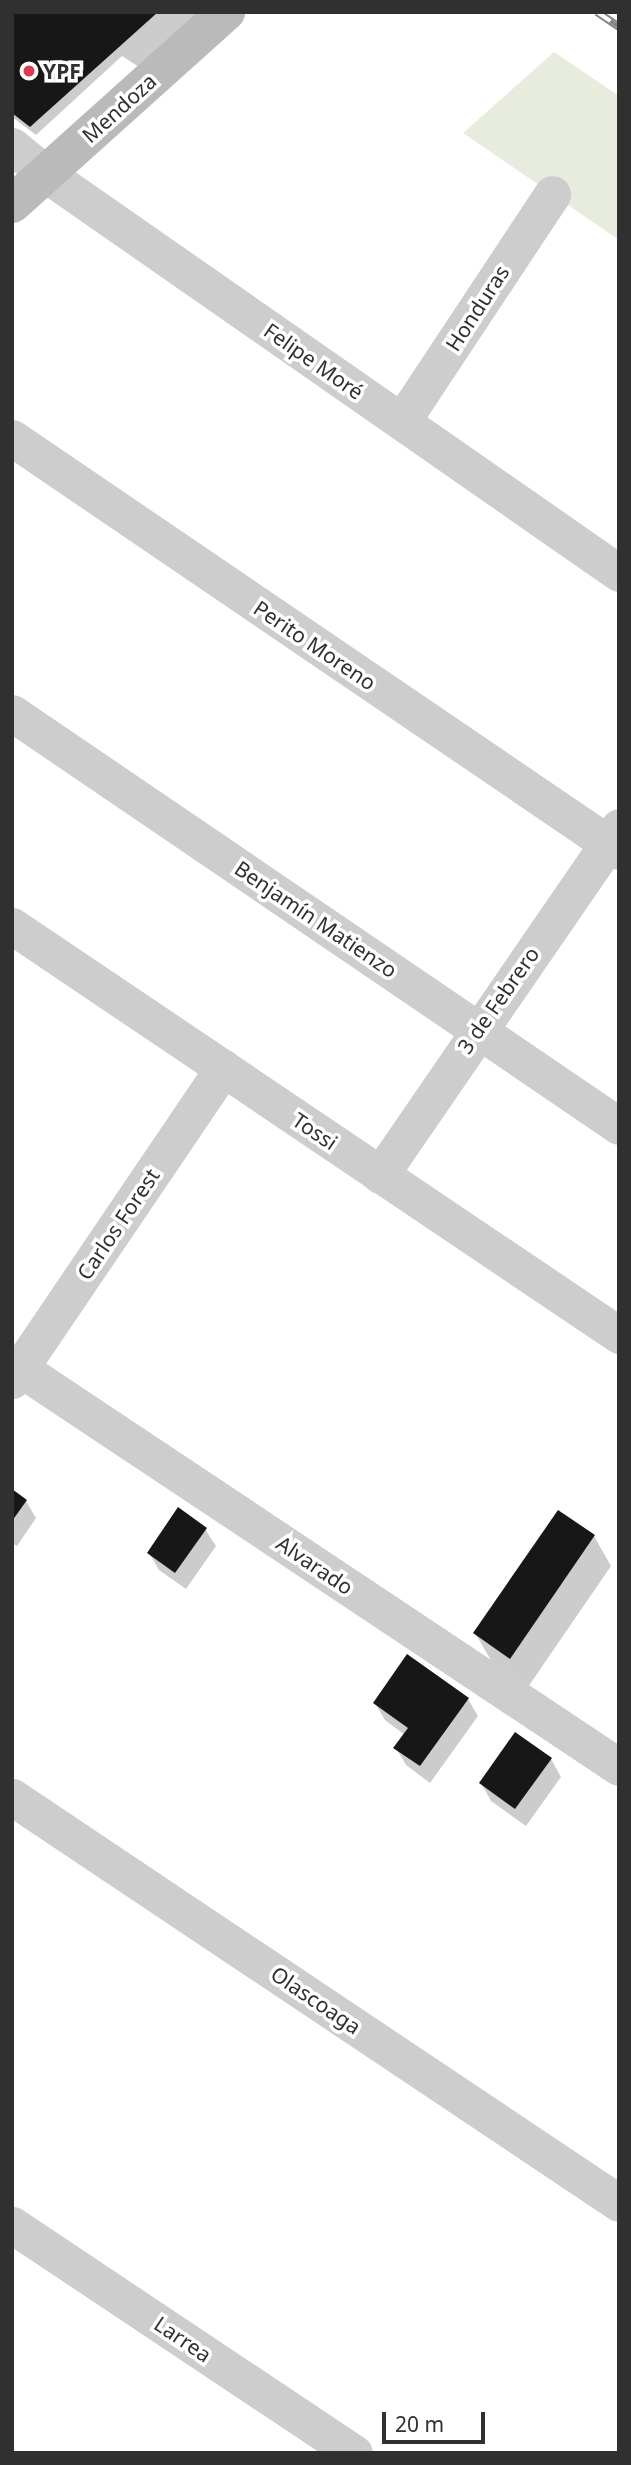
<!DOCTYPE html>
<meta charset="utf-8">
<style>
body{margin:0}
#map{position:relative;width:631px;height:2465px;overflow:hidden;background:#fff;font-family:"Noto Sans",sans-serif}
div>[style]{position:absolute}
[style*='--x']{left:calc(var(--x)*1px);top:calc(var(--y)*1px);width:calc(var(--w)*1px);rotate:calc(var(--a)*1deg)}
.green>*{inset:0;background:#e7ecdf}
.shadow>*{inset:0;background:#0003}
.building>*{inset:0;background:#171717}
.minor>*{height:37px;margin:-18.5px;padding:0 18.5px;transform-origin:18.5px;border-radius:18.5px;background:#cdcdcd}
.secondary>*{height:38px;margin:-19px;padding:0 19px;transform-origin:19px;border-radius:19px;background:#bababa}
.rail>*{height:8px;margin-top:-4px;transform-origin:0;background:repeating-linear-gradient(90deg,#fff 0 16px,#858585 0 32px);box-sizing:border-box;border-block:2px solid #858585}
.dots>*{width:19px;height:19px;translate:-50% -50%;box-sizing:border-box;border:4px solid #fff;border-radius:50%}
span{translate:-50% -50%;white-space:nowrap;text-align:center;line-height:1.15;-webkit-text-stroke:7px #fff;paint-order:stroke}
.poi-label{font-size:21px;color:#303030;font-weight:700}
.left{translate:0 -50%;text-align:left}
.street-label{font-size:21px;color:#303030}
.frame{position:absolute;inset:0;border:14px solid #303030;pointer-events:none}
.scale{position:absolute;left:382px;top:2412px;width:103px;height:32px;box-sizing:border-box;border:4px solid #303030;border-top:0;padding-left:9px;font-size:21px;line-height:24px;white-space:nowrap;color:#303030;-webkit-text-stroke:5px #fff;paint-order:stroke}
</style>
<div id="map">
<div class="green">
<i style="clip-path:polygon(554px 52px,619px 96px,619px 240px,463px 133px)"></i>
</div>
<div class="shadow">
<i style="clip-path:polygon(12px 12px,209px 12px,142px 69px,122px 56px,36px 135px,12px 117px)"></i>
<i style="clip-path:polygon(12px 1491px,26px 1501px,36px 1518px,17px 1546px,12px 1543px)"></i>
<i style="clip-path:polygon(205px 1529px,216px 1546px,186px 1589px,159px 1570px,149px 1553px)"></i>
<i style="clip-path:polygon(594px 1536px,611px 1566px,528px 1687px,492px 1662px,475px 1633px)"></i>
<i style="clip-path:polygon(468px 1699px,478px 1716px,430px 1783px,406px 1765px,396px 1748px,405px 1735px,385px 1720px,375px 1703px)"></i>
<i style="clip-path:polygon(551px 1759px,561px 1777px,526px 1826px,491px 1801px,481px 1783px)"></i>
</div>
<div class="building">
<i style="clip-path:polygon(12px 12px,158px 12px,30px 127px,12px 113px)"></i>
<i style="clip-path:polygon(12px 1489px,27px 1500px,12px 1521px)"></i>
<i style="clip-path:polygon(178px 1507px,207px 1528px,175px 1573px,147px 1553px)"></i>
<i style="clip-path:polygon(558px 1510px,595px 1535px,510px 1659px,473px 1633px)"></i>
<i style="clip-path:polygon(407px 1654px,469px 1698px,420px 1766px,393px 1748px,408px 1728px,373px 1703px)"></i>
<i style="clip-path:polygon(515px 1732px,552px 1758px,515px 1809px,479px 1783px)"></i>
</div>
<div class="minor">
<i style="--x:12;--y:146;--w:44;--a:39.5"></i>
<i style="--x:46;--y:174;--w:698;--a:34.85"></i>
<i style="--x:402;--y:421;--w:272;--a:-56.5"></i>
<i style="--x:12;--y:438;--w:734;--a:34.23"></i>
<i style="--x:12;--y:713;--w:734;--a:34.23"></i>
<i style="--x:12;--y:926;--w:732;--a:33.97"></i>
<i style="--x:380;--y:1175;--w:422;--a:-55.5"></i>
<i style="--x:12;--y:1363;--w:729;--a:33.65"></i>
<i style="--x:12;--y:1380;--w:377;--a:-55.9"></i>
<i style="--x:12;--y:1797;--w:730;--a:33.78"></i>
<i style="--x:12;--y:2225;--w:411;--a:33.7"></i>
</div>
<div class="secondary">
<i style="--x:12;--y:204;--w:288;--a:-41.9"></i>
</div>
<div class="rail">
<i style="--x:597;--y:12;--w:27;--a:34"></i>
</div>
<div class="dots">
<i style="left:29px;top:71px;background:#dd3b52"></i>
</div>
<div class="poi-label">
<span class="left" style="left:43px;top:71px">YPF</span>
</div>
<div class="street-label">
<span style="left:119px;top:108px;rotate:-42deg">Mendoza</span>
<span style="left:477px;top:308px;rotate:-57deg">Honduras</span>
<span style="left:314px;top:361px;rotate:35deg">Felipe Moré</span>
<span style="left:315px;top:645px;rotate:34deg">Perito Moreno</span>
<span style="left:316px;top:919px;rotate:34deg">Benjamín Matienzo</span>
<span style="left:498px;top:1000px;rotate:-55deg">3 de Febrero</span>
<span style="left:315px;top:1131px;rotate:34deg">Tossi</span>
<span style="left:118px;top:1224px;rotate:-56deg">Carlos Forest</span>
<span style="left:315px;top:1565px;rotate:34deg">Alvarado</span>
<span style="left:316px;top:2000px;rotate:34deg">Olascoaga</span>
<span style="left:183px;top:2339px;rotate:34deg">Larrea</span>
</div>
<div class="frame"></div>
<div class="scale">20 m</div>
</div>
